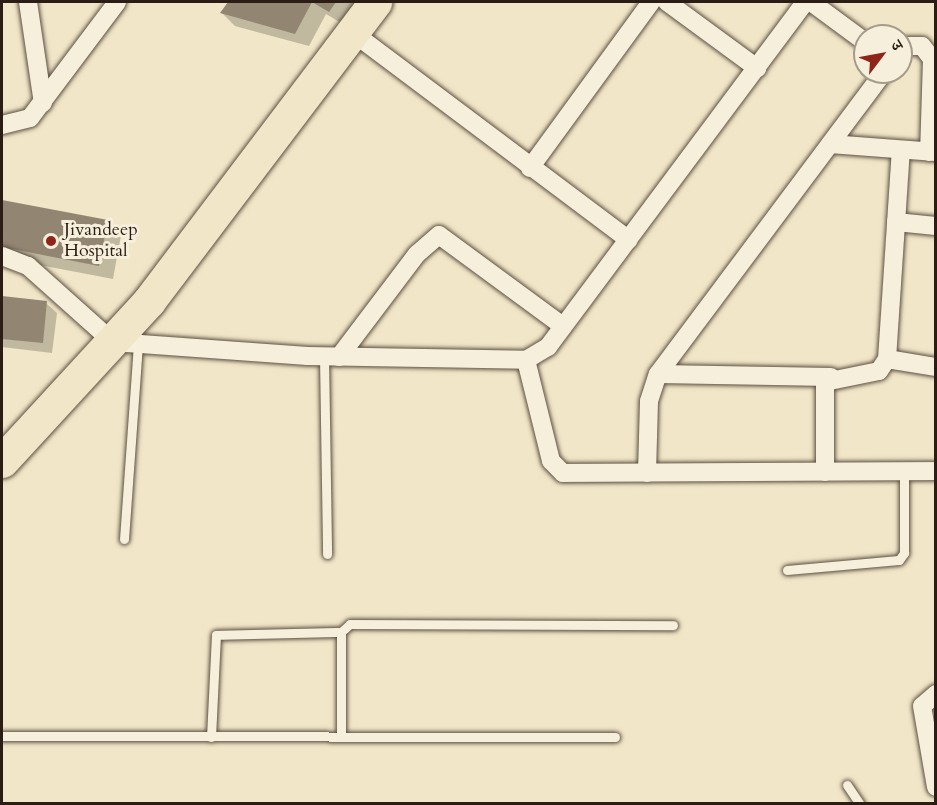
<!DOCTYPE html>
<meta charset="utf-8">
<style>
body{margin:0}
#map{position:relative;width:937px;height:805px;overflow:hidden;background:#f1e6c7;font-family:Cardo,"Noto Serif Devanagari",serif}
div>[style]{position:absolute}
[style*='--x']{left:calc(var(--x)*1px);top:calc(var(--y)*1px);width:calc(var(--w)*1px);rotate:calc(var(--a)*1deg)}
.shadow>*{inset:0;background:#0003}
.building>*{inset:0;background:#928672}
.roads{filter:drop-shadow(0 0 2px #5c4f42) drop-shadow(0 0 2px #5c4f42)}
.lane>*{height:9px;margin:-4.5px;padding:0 4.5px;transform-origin:4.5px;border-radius:4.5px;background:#f6efdb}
.street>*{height:18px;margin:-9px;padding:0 9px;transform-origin:9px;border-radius:9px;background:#f6efdb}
.highway>*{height:33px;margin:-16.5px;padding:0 16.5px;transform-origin:16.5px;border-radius:16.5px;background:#f1e6c7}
.dots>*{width:16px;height:16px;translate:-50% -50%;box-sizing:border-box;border:3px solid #f6efdb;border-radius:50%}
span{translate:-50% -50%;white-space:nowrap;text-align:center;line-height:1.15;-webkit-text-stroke:6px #f6efdb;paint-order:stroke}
.poi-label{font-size:18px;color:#2b1d15}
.left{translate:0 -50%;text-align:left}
.frame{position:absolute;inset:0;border:3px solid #2b1d15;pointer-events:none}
.north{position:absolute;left:853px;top:24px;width:60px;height:60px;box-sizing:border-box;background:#f6efdb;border:2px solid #a59b8c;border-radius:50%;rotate:58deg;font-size:16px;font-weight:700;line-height:24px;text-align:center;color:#2b1d15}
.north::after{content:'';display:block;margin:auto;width:21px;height:27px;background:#8f2418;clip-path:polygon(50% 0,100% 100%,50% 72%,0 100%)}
</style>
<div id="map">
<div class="shadow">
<i style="clip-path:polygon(230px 2px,360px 2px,343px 24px,326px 14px,309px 46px,235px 26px,222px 13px)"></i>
<i style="clip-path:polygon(3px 201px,107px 222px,121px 235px,113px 279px,8px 259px,2px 252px)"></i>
<i style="clip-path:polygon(2px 298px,46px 303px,57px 313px,52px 353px,2px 347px)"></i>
</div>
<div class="building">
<i style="clip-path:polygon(228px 2px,336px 2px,329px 12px,312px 2px,295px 34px,220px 13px)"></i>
<i style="clip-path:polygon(2px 200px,108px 220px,99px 266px,2px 247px)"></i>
<i style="clip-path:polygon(2px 296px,47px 301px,43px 343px,2px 339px)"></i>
</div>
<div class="roads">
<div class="lane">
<i style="--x:324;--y:356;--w:198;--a:89.1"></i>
<i style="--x:124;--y:539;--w:196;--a:-85.9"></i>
<i style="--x:787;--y:570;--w:112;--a:-5.1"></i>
<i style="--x:899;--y:560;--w:9;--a:-54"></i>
<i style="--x:904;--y:553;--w:82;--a:-90"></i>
<i style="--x:2;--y:736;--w:613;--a:0.09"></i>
<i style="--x:341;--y:736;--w:104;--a:-90"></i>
<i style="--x:341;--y:632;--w:12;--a:-42"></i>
<i style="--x:350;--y:624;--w:323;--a:0.2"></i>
<i style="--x:211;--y:737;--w:102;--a:-87.2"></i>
<i style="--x:216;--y:635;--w:125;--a:-1.4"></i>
<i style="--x:847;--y:785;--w:23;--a:56"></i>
</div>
<div class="street">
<i style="--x:28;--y:2;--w:102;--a:81.6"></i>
<i style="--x:667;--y:2;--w:112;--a:36.3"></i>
<i style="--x:811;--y:2;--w:67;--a:36.5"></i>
<i style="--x:352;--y:32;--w:346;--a:36.9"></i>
<i style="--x:901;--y:46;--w:21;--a:0"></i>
<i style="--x:922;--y:46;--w:16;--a:52"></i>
<i style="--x:932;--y:59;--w:93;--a:91.8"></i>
<i style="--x:2;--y:125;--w:29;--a:-14"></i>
<i style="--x:30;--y:118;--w:145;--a:-53.1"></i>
<i style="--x:830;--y:144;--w:106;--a:4.3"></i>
<i style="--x:530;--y:168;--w:205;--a:-53.9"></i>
<i style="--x:896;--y:222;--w:40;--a:5.7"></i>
<i style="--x:2;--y:256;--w:28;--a:21"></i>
<i style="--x:28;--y:266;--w:114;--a:41.8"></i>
<i style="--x:113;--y:342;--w:195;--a:4.1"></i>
<i style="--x:307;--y:356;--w:219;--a:1"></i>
<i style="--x:526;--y:360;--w:26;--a:-31"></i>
<i style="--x:548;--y:347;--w:430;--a:-53.3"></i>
<i style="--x:339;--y:357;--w:129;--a:-52.9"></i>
<i style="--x:417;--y:254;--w:29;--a:-41"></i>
<i style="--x:439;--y:235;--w:154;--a:36.3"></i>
<i style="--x:887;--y:359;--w:50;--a:9.3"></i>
<i style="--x:526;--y:360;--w:104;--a:76.1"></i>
<i style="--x:551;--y:461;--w:17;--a:45"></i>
<i style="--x:563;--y:473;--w:373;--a:-0.3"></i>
<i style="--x:658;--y:374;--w:173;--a:1"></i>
<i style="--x:825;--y:472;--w:90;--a:-90"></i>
<i style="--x:825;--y:382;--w:55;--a:-11.5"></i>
<i style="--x:879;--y:371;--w:14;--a:-56"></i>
<i style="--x:887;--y:359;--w:209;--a:-86.2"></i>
<i style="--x:647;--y:473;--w:72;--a:-88.4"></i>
<i style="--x:649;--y:401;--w:28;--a:-72"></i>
<i style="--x:658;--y:374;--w:377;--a:-53.2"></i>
<i style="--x:936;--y:694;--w:18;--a:139"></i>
<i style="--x:922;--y:706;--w:82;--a:80.2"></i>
</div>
<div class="highway">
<i style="--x:2;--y:461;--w:217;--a:-47.4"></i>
<i style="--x:149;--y:301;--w:375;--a:-52.9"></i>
</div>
</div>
<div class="dots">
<i style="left:51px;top:241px;background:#8f2418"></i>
</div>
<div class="poi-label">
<span class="left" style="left:64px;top:241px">Jivandeep<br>Hospital</span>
</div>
<div class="frame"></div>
<div class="north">उ</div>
</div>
